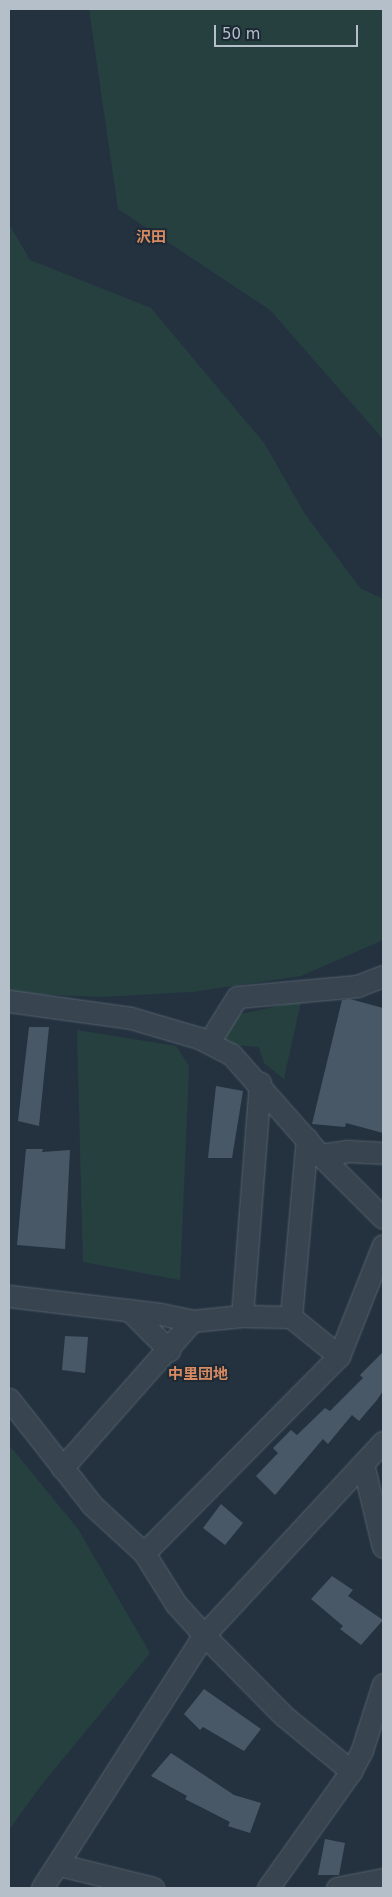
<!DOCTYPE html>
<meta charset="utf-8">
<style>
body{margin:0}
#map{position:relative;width:392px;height:1897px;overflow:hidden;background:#243240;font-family:"DejaVu Sans","Noto Sans JP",sans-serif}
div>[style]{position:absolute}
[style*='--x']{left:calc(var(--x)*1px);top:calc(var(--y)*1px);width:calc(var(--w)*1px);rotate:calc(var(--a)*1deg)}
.green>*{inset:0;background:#264040}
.building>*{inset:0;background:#485866}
.roads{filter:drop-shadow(0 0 1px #56626d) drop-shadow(0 0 1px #56626d)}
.minor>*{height:21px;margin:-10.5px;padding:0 10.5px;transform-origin:10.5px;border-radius:10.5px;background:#38444f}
span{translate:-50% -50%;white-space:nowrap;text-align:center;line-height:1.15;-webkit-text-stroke:4px #1d2934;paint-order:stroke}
.neighbourhood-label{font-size:15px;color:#d88a61;font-weight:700}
.frame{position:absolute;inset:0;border:10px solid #b4bfca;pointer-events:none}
.scale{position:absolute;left:214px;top:25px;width:144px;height:22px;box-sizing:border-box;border:2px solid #b4bfca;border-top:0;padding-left:6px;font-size:15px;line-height:18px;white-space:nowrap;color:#b4bfca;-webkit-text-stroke:4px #1d2934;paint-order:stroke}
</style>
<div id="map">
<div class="green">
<i style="clip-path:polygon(89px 9px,383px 9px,383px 439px,270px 310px,118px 209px)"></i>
<i style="clip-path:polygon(9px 224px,30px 260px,151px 308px,264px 443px,305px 514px,360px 588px,383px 599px,383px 940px,301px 976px,192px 992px,101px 997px,9px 993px)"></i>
<i style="clip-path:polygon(301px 1001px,284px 1079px,264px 1063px,259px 1047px,222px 1044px,232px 1016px)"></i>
<i style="clip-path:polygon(77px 1030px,176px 1046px,189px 1066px,180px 1280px,83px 1262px)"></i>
<i style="clip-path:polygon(9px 1445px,78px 1529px,150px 1653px,39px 1788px,9px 1830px)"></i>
</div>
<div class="building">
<i style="clip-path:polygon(350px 999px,383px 1008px,383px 1133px,346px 1123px,345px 1127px,312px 1124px,342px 1000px)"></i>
<i style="clip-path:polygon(29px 1027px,49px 1027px,39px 1126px,18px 1121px)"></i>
<i style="clip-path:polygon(216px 1086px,243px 1091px,232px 1158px,208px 1158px)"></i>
<i style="clip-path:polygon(26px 1149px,43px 1149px,42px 1152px,70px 1150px,65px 1249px,17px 1245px)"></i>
<i style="clip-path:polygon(65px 1336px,88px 1337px,85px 1373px,62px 1370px)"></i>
<i style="clip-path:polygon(383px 1352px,383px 1391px,377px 1400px,359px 1421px,352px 1415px,328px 1444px,323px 1439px,275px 1495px,256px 1476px,278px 1453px,273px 1448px,291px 1430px,297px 1435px,325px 1408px,330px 1411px,363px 1378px,360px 1375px)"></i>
<i style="clip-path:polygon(221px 1504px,243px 1523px,225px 1545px,203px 1528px)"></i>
<i style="clip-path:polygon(332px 1576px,353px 1590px,348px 1596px,383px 1620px,361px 1645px,340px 1629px,343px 1626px,311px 1599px)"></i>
<i style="clip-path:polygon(204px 1689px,261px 1729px,244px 1751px,203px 1727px,200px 1730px,184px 1714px)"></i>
<i style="clip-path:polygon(171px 1753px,234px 1795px,261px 1803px,250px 1833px,228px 1826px,230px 1822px,185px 1799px,187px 1796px,151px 1776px)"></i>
<i style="clip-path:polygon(325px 1839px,345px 1843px,339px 1875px,318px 1875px)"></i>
</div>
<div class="roads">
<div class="minor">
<i style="--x:9;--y:1001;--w:123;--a:7.9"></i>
<i style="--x:131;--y:1018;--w:71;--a:16.4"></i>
<i style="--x:199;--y:1038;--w:36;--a:27"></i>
<i style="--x:231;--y:1054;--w:135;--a:48.6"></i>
<i style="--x:320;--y:1155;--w:89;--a:45"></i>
<i style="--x:209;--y:1042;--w:53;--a:-58.1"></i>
<i style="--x:237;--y:997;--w:121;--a:-5.2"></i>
<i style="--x:357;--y:986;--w:28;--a:-21"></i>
<i style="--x:320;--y:1155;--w:27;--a:-8"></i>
<i style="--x:347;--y:1151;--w:36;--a:3"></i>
<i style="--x:9;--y:1296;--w:152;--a:6.8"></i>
<i style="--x:160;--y:1314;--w:33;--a:12"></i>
<i style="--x:192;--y:1321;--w:50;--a:-5.7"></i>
<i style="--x:242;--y:1316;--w:49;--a:1.2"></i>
<i style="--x:291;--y:1317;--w:62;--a:39.1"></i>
<i style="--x:129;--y:1310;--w:57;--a:45"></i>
<i style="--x:242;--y:1316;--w:234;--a:-85.6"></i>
<i style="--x:291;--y:1317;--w:179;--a:-84.9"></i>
<i style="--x:9;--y:1399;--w:135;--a:51.9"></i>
<i style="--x:92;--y:1505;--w:71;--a:42.7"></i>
<i style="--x:144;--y:1553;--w:60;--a:57.9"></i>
<i style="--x:176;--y:1604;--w:42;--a:47.9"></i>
<i style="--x:204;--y:1635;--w:114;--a:45.4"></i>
<i style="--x:284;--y:1716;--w:87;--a:39.4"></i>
<i style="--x:363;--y:1464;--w:85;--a:76.5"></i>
<i style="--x:62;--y:1468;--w:196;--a:-48.5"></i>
<i style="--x:144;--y:1553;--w:277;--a:-45.3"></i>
<i style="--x:339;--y:1356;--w:119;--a:-68.4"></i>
<i style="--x:60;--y:1865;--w:96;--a:13.9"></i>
<i style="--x:42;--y:1888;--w:300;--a:-57.4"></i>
<i style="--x:204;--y:1635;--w:263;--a:-47.2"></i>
<i style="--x:268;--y:1888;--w:143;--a:-54.6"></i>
<i style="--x:351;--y:1771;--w:24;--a:-62"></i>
<i style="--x:362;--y:1750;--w:69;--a:-72.3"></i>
<i style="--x:337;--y:1888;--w:47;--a:-11.1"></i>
</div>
</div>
<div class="neighbourhood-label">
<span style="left:151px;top:238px">沢田</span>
<span style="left:198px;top:1375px">中里団地</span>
</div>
<div class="frame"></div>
<div class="scale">50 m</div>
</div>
